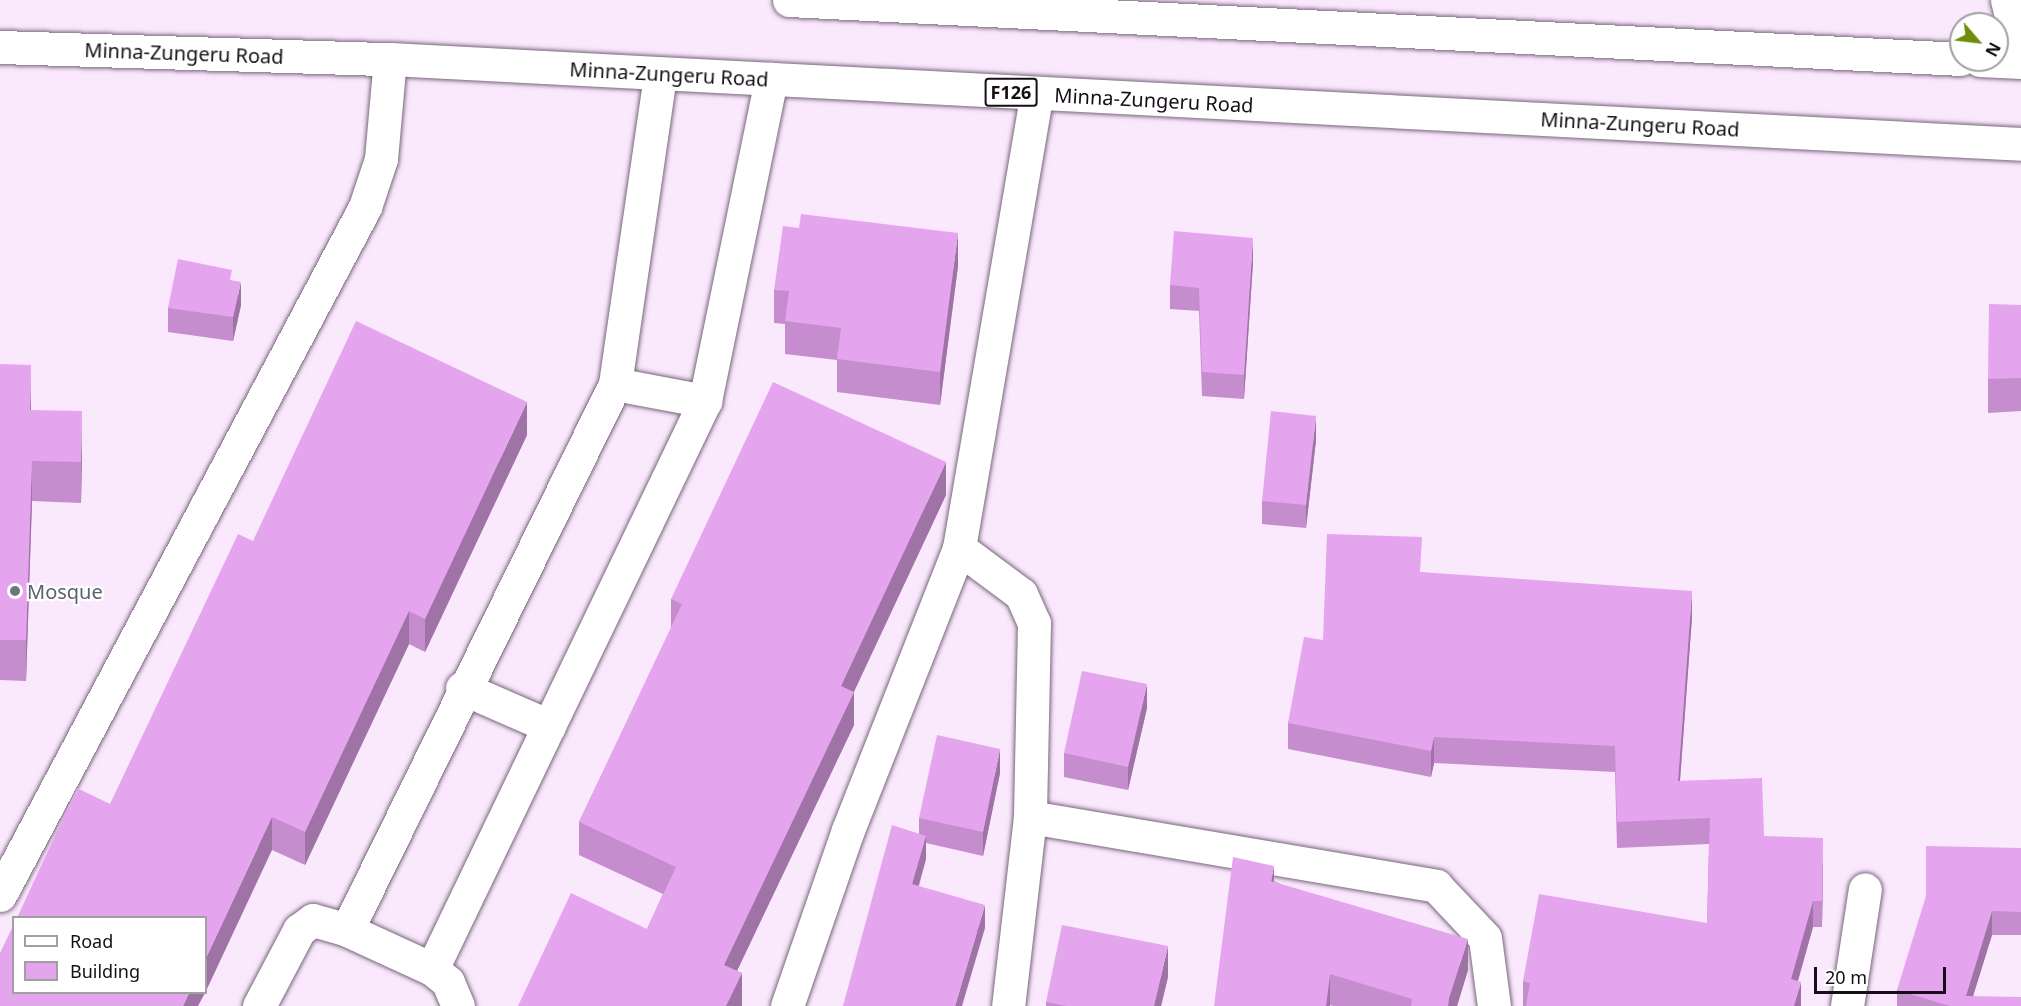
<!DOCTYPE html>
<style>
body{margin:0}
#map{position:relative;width:2021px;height:1006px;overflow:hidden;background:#fae8fd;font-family:"Noto Sans",sans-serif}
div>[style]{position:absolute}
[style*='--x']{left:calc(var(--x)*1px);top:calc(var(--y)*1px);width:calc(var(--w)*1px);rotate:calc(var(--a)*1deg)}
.roads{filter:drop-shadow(0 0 2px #79667c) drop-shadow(0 0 2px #79667c)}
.minor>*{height:33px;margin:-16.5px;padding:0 16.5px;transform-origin:16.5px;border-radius:16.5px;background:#fff}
.major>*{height:33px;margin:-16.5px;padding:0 16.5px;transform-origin:16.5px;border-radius:16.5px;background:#fff}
.wall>*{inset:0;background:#c58dcd}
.shaded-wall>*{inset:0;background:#a073a7}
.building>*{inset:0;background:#e5a4ee}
.dots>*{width:16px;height:16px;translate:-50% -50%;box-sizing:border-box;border:3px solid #fff;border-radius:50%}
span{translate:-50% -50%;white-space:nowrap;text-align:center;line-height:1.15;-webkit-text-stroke:4.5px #fff;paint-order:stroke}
.shield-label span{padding:2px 4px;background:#fff;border:2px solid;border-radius:4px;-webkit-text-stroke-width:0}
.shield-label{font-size:18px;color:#150e16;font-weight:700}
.street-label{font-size:20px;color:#150e16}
.worship-label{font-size:20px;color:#5b616d}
.left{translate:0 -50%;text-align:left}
.legend{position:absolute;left:12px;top:916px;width:195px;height:78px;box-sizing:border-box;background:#fff;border:2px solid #a19fa2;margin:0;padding:8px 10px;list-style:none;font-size:18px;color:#150e16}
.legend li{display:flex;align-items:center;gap:12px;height:30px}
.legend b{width:30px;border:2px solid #a19fa2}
.north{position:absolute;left:1949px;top:12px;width:60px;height:60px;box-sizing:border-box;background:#fff;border:2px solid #a19fa2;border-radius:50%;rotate:118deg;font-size:16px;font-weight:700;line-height:24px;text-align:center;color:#150e16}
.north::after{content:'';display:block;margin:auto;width:21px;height:27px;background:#6e8c09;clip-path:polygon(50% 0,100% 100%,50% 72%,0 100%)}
.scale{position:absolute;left:1814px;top:967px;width:132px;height:27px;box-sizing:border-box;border:3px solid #150e16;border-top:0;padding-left:8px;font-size:18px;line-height:21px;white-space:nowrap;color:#150e16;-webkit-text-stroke:4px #fff;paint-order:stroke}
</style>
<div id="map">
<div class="roads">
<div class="minor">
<i style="--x:2007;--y:0;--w:58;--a:76"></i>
<i style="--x:615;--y:384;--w:92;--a:10.7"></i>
<i style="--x:959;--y:548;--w:77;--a:36.6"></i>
<i style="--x:1021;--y:594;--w:32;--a:66"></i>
<i style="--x:1034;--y:623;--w:194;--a:91.2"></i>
<i style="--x:1030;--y:817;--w:190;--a:96.6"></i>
<i style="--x:462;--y:688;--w:95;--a:23.6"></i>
<i style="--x:1030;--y:817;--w:412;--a:9.6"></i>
<i style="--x:1436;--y:886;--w:71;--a:46.7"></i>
<i style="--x:1485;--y:938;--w:69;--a:82.5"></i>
<i style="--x:0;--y:895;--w:779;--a:-62.05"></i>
<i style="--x:365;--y:207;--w:51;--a:-71.6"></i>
<i style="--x:381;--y:159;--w:100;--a:-84.9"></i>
<i style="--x:347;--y:930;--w:94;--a:24.6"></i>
<i style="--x:259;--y:1006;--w:86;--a:-62.2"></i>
<i style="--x:299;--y:930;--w:17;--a:-36"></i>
<i style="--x:313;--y:920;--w:35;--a:16"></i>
<i style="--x:347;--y:930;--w:608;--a:-63.86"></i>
<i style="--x:615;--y:384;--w:313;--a:-81.7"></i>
<i style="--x:458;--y:1006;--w:26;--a:-113"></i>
<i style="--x:448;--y:982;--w:21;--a:-141"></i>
<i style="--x:432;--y:969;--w:630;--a:-64.33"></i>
<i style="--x:705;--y:401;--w:329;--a:-78.4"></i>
<i style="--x:787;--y:1006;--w:186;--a:-70.9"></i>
<i style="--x:848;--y:830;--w:303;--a:-68.5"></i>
<i style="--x:959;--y:548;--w:461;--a:-80.3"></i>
<i style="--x:1847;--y:1006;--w:118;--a:-81.3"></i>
</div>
<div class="major">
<i style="--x:789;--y:0;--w:1173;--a:2.88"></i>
<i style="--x:0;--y:47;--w:390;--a:1.8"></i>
<i style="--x:390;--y:59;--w:1633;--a:2.98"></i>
<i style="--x:1980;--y:60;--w:41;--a:2.8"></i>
</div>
</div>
<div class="wall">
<i style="clip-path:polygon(1253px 262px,1244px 399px,1202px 396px,1199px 311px,1170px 309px,1170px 285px)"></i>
<i style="clip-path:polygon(958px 266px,940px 405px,837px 392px,837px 360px,785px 354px,785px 324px,774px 323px,774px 290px)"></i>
<i style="clip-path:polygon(232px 280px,241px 305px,233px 341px,168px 332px,168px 308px)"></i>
<i style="clip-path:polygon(2021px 305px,2021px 411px,1988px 413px,1988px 379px)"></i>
<i style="clip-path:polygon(0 364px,31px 410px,82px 452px,81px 503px,32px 501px,26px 681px,0 680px)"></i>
<i style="clip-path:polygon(527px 435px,425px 652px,409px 644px,305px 865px,272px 850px,110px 804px)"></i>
<i style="clip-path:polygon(1316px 440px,1306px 528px,1262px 524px,1262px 501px)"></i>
<i style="clip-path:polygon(946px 495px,854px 692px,854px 725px,737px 971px,742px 973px,741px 1006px,518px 1006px,647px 929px,663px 894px,579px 855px,579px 822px,671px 629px,671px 599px)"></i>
<i style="clip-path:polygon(1421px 572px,1692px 617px,1680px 781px,1764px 836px,1823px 864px,1822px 927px,1813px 927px,1798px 981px,1801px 1006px,1523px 1006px,1523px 981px,1707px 923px,1709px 844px,1617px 848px,1615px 772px,1434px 763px,1431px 777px,1288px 749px,1288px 723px,1323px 640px)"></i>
<i style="clip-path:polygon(1147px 708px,1128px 790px,1064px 777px,1064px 753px)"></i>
<i style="clip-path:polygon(1000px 773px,983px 856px,926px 843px,926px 859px,919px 886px,985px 928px,843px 1006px,919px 833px,919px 818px)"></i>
<i style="clip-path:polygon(2021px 848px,2021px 935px,1992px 935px,1973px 996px,2021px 1006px,1897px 1006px,1897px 990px)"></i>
<i style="clip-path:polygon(1274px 881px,1468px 970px,1457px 1006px,1333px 1006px,1330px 1005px,1330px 1006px,1214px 1006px)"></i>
<i style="clip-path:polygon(1168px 977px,1161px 1006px,1046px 1006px,1046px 1002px)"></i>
</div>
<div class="shaded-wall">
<i style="clip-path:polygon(958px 233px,958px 266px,940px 405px,940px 372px)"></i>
<i style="clip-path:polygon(1253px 238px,1253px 262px,1244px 399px,1244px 375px)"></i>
<i style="clip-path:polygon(241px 282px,241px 305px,233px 341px,233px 317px)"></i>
<i style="clip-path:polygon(31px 365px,31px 405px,30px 450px,30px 410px)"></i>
<i style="clip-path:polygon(527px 402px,527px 435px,425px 652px,425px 619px)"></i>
<i style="clip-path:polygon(82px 411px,82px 452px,81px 503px,81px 462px)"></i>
<i style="clip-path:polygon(1316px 416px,1316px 440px,1306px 528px,1306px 505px)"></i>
<i style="clip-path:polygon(32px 461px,32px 501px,26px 681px,26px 640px)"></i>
<i style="clip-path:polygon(946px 462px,946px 495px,841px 719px,841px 686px)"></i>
<i style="clip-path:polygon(1692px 591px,1692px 617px,1678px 807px,1678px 781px)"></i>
<i style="clip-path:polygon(409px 611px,409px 644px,305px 865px,305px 832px)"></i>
<i style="clip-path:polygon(1147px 684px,1147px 708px,1128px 790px,1128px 767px)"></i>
<i style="clip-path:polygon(854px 692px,854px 725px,724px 998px,724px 965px)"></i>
<i style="clip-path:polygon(1434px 737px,1434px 763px,1431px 777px,1431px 751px)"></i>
<i style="clip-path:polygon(1000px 749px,1000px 773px,983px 856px,983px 832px)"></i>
<i style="clip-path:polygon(272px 817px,272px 850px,206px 991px,206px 958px)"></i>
<i style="clip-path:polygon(926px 836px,926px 859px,912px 907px,912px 884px)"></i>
<i style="clip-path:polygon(1823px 838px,1823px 864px,1822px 927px,1822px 901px)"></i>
<i style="clip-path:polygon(1274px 866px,1274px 897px,1271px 881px)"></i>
<i style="clip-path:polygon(1813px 901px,1813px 927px,1791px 1005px,1791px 979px)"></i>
<i style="clip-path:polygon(985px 905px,985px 928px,962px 1006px,955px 1006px)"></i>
<i style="clip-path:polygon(1992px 911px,1992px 935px,1970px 1006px,1966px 996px)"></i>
<i style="clip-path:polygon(1468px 939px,1468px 970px,1457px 1006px,1448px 1006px,1449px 998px)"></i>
<i style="clip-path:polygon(1168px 946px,1168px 977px,1161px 1006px,1154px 1006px)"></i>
<i style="clip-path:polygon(742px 973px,742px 1006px,726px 1006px)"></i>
<i style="clip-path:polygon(1330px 974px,1330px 1006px,1326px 1006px)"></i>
<i style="clip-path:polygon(1801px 982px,1801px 1006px,1794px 1006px)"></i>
<i style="clip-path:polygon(189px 993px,205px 993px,198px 1006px,183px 1006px)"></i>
</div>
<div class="building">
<i style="clip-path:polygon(801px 214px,958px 233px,940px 372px,837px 359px,841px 328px,785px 321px,789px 291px,774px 290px,783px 226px,799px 228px)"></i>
<i style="clip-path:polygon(1174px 231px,1253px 238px,1244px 375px,1202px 372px,1199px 288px,1170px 285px)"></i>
<i style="clip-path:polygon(178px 259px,232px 270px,230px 280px,241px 282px,233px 317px,168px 308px)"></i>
<i style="clip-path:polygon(1989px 304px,2021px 305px,2021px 378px,1988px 379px)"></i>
<i style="clip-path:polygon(356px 321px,527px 402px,425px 619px,409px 611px,305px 832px,272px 817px,206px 958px,206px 918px,17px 918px,77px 788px,110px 804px,238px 534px,253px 541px)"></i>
<i style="clip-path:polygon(0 364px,31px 365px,30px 410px,82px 411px,81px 462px,32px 461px,26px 640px,0 640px)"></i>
<i style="clip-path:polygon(773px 382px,946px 462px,841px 686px,854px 692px,724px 965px,742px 973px,726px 1006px,518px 1006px,571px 893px,647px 929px,676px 867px,579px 822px,682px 604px,671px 599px)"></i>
<i style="clip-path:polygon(1271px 411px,1316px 416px,1306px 505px,1262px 501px)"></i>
<i style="clip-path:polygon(1327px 534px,1422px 537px,1420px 572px,1692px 591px,1678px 781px,1762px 778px,1764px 836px,1823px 838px,1822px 901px,1813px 901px,1791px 979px,1801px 982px,1794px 1006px,1526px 1006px,1530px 983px,1523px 981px,1539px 894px,1707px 923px,1710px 818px,1617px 822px,1615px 746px,1434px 737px,1431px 751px,1288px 723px,1304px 637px,1323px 640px)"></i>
<i style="clip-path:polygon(1082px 671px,1147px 684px,1128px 767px,1064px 753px)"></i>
<i style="clip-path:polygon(937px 735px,1000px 749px,983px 832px,919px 818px)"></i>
<i style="clip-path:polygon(892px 825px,926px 836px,912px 884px,985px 905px,955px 1006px,843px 1006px)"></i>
<i style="clip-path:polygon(1926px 846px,2021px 848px,2021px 912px,1992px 911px,1966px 996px,2021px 997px,2021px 1006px,1950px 1006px,1897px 990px,1926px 896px)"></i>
<i style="clip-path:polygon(1233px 857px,1274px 866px,1271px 881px,1468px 939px,1449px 998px,1448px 1006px,1411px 1006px,1412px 999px,1330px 974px,1326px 1006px,1214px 1006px)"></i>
<i style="clip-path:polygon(14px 924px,14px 993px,189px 993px,183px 1006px,0 1006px,0 953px)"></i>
<i style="clip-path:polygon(1062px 925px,1168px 946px,1154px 1006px,1066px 1006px,1046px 1002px)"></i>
</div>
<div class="dots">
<i style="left:15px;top:591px;background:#6b7280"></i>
</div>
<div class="shield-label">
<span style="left:1011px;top:92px">F126</span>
</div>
<div class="street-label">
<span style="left:184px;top:53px;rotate:2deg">Minna-Zungeru Road</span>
<span style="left:669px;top:74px;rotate:3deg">Minna-Zungeru Road</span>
<span style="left:1154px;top:100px;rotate:3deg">Minna-Zungeru Road</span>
<span style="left:1640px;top:124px;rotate:3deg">Minna-Zungeru Road</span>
</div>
<div class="worship-label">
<span class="left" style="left:27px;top:591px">Mosque</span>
</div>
<ul class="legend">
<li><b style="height:8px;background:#fff"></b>Road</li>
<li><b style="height:16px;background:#e5a4ee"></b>Building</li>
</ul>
<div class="north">N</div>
<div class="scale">20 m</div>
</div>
